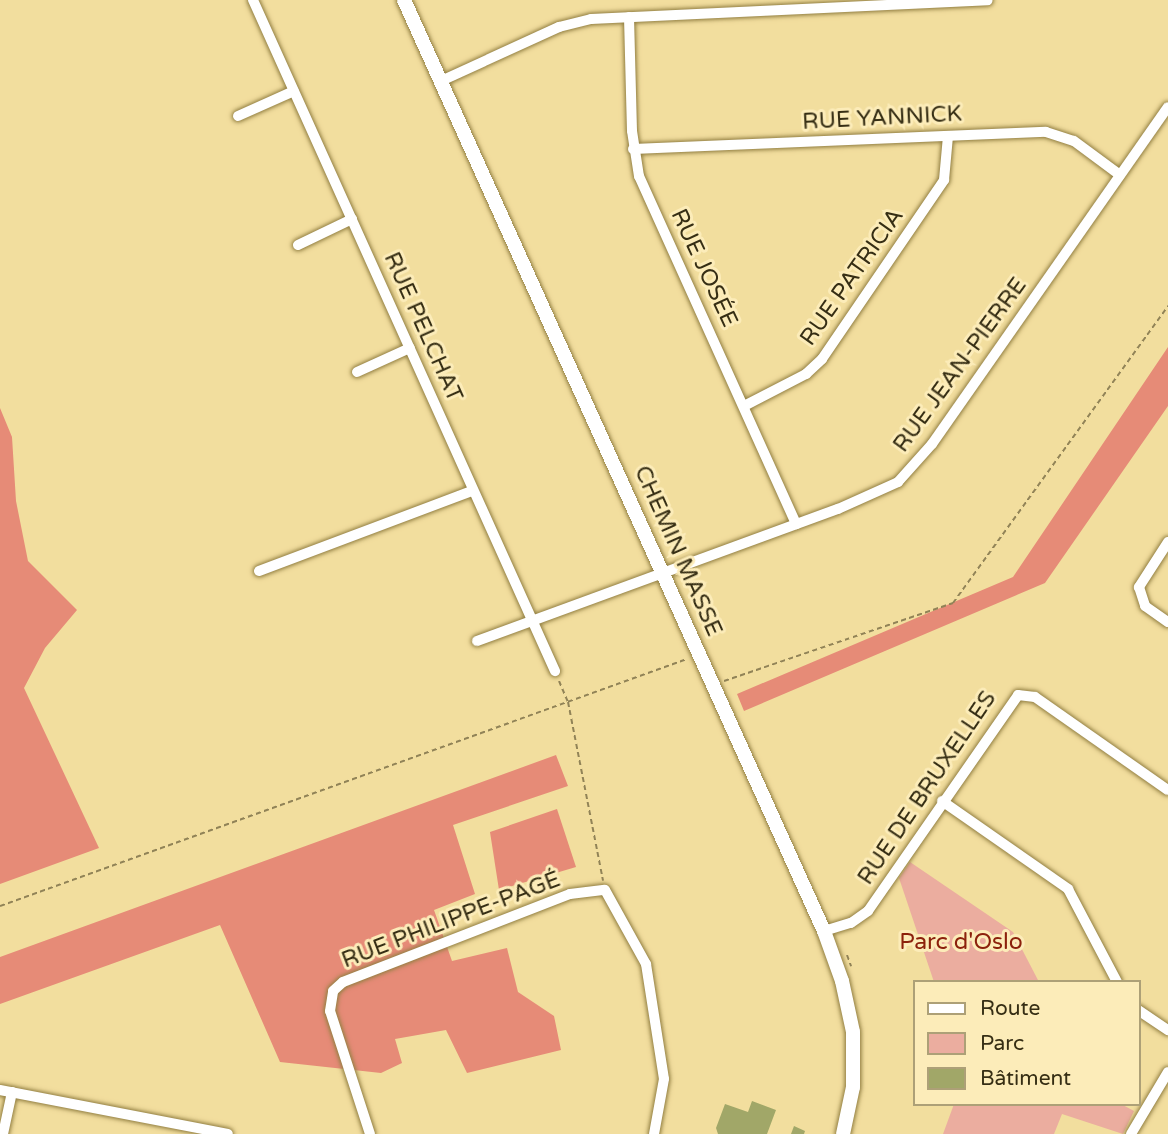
<!DOCTYPE html>
<meta charset="utf-8">
<style>
body{margin:0}
#map{position:relative;width:1168px;height:1134px;overflow:hidden;background:#f2de9e;font-family:"Varela Round",sans-serif}
div>[style]{position:absolute}
[style*='--x']{left:calc(var(--x)*1px);top:calc(var(--y)*1px);width:calc(var(--w)*1px);rotate:calc(var(--a)*1deg)}
.green>*{inset:0;background:#ebad9f}
.forest>*{inset:0;background:#e68b77}
.building>*{inset:0;background:#a1a768}
.path>*{height:2px;margin-top:-1px;transform-origin:0;background:repeating-linear-gradient(90deg,#918357 0 5px,transparent 0 8.5px)}
.roads{filter:drop-shadow(0 0 2px #927f42) drop-shadow(0 0 2px #927f42)}
.minor>*{height:10px;margin:-5px;padding:0 5px;transform-origin:5px;border-radius:5px;background:#fff}
.tertiary>*{height:14px;margin:-7px;padding:0 7px;transform-origin:7px;border-radius:7px;background:#fff}
span{translate:-50% -50%;white-space:nowrap;text-align:center;line-height:1.15;-webkit-text-stroke:6px #fcecb9;paint-order:stroke}
.street-label{font-size:23px;color:#362e14}
.park-label{font-size:23px;color:#8c210c}
.legend{position:absolute;left:913px;top:980px;width:228px;height:126px;box-sizing:border-box;background:#fcecb9;border:2px solid #ada077;margin:0;padding:9px 12px;list-style:none;font-size:21px;color:#362e14}
.legend li{display:flex;align-items:center;gap:14px;height:35px}
.legend b{width:35px;border:2px solid #ada077}
</style>
<div id="map">
<div class="green">
<i style="clip-path:polygon(910px 862px,1013px 932px,1039px 982px,934px 982px,899px 878px)"></i>
<i style="clip-path:polygon(954px 1104px,1121px 1104px,1134px 1111px,1123px 1134px,1062px 1114px,1054px 1134px,943px 1134px)"></i>
</div>
<div class="forest">
<i style="clip-path:polygon(1168px 347px,1168px 406px,1045px 583px,744px 711px,737px 694px,1013px 577px)"></i>
<i style="clip-path:polygon(0 408px,12px 437px,16px 501px,28px 561px,77px 610px,45px 648px,24px 688px,99px 848px,0 884px)"></i>
<i style="clip-path:polygon(556px 755px,568px 786px,453px 825px,475px 894px,434px 910px,452px 961px,507px 948px,518px 992px,554px 1016px,561px 1050px,467px 1073px,446px 1030px,395px 1039px,402px 1063px,381px 1073px,280px 1062px,220px 925px,0 1004px,0 957px)"></i>
<i style="clip-path:polygon(557px 809px,576px 867px,499px 890px,490px 832px)"></i>
</div>
<div class="building">
<i style="clip-path:polygon(752px 1101px,776px 1110px,767px 1134px,718px 1134px,716px 1128px,725px 1104px,748px 1112px)"></i>
<i style="clip-path:polygon(794px 1126px,805px 1131px,804px 1134px,791px 1134px)"></i>
</div>
<div class="path">
<i style="--x:559;--y:681;--w:23;--a:67"></i>
<i style="--x:568;--y:702;--w:182;--a:78.9"></i>
<i style="--x:724;--y:681;--w:242;--a:-18.8"></i>
<i style="--x:953;--y:603;--w:367;--a:-54.1"></i>
<i style="--x:0;--y:906;--w:730;--a:-19.78"></i>
<i style="--x:847;--y:955;--w:12;--a:70"></i>
</div>
<div class="roads">
<div class="minor">
<i style="--x:253;--y:0;--w:736;--a:65.77"></i>
<i style="--x:629;--y:17;--w:114;--a:88.5"></i>
<i style="--x:632;--y:131;--w:46;--a:81.2"></i>
<i style="--x:639;--y:176;--w:382;--a:65.7"></i>
<i style="--x:441;--y:81;--w:130;--a:-24.6"></i>
<i style="--x:559;--y:27;--w:33;--a:-14"></i>
<i style="--x:591;--y:19;--w:397;--a:-2.7"></i>
<i style="--x:238;--y:116;--w:61;--a:-24.1"></i>
<i style="--x:633;--y:149;--w:413;--a:-2.4"></i>
<i style="--x:1046;--y:132;--w:29;--a:18"></i>
<i style="--x:1074;--y:141;--w:57;--a:36.5"></i>
<i style="--x:298;--y:245;--w:60;--a:-25.7"></i>
<i style="--x:357;--y:372;--w:58;--a:-24.4"></i>
<i style="--x:744;--y:406;--w:70;--a:-27.3"></i>
<i style="--x:806;--y:374;--w:22;--a:-43"></i>
<i style="--x:822;--y:359;--w:217;--a:-55.7"></i>
<i style="--x:944;--y:180;--w:44;--a:-84.8"></i>
<i style="--x:1168;--y:542;--w:54;--a:122.8"></i>
<i style="--x:1139;--y:587;--w:20;--a:72"></i>
<i style="--x:1145;--y:606;--w:28;--a:35"></i>
<i style="--x:259;--y:571;--w:228;--a:-20.6"></i>
<i style="--x:477;--y:641;--w:384;--a:-20.1"></i>
<i style="--x:838;--y:509;--w:66;--a:-24.2"></i>
<i style="--x:898;--y:482;--w:51;--a:-48.2"></i>
<i style="--x:932;--y:444;--w:411;--a:-55"></i>
<i style="--x:942;--y:801;--w:154;--a:34.9"></i>
<i style="--x:1068;--y:889;--w:105;--a:62.2"></i>
<i style="--x:824;--y:931;--w:28;--a:-17"></i>
<i style="--x:851;--y:923;--w:21;--a:-35"></i>
<i style="--x:868;--y:911;--w:263;--a:-55.2"></i>
<i style="--x:1018;--y:695;--w:17;--a:7"></i>
<i style="--x:1035;--y:697;--w:162;--a:35"></i>
<i style="--x:1138;--y:1010;--w:36;--a:34"></i>
<i style="--x:0;--y:1090;--w:232;--a:10.9"></i>
<i style="--x:3;--y:1134;--w:43;--a:-77.9"></i>
<i style="--x:370;--y:1134;--w:129;--a:-108"></i>
<i style="--x:330;--y:1011;--w:20;--a:-81"></i>
<i style="--x:333;--y:991;--w:13;--a:-42"></i>
<i style="--x:343;--y:982;--w:243;--a:-21.2"></i>
<i style="--x:570;--y:894;--w:35;--a:-7"></i>
<i style="--x:605;--y:890;--w:85;--a:61"></i>
<i style="--x:646;--y:964;--w:116;--a:81.1"></i>
<i style="--x:664;--y:1079;--w:56;--a:100.3"></i>
<i style="--x:1131;--y:1134;--w:72;--a:-59.2"></i>
</div>
<div class="tertiary">
<i style="--x:404;--y:0;--w:1021;--a:65.72"></i>
<i style="--x:824;--y:931;--w:53;--a:70.2"></i>
<i style="--x:842;--y:981;--w:52;--a:77.8"></i>
<i style="--x:853;--y:1032;--w:55;--a:90"></i>
<i style="--x:853;--y:1087;--w:48;--a:102"></i>
</div>
</div>
<div class="street-label">
<span style="left:882px;top:118px;rotate:-3deg">RUE YANNICK</span>
<span style="left:704px;top:268px;rotate:65deg">RUE JOSÉE</span>
<span style="left:852px;top:277px;rotate:-55deg">RUE PATRICIA</span>
<span style="left:423px;top:327px;rotate:66deg">RUE PELCHAT</span>
<span style="left:960px;top:365px;rotate:-54deg">RUE JEAN-PIERRE</span>
<span style="left:678px;top:551px;rotate:66deg">CHEMIN MASSE</span>
<span style="left:927px;top:788px;rotate:-56deg">RUE DE BRUXELLES</span>
<span style="left:451px;top:920px;rotate:-21deg">RUE PHILIPPE-PAGÉ</span>
</div>
<div class="park-label">
<span style="left:961px;top:942px">Parc d'Oslo</span>
</div>
<ul class="legend">
<li><b style="height:9px;background:#fff"></b>Route</li>
<li><b style="height:19px;background:#ebad9f"></b>Parc</li>
<li><b style="height:19px;background:#a1a768"></b>Bâtiment</li>
</ul>
</div>
